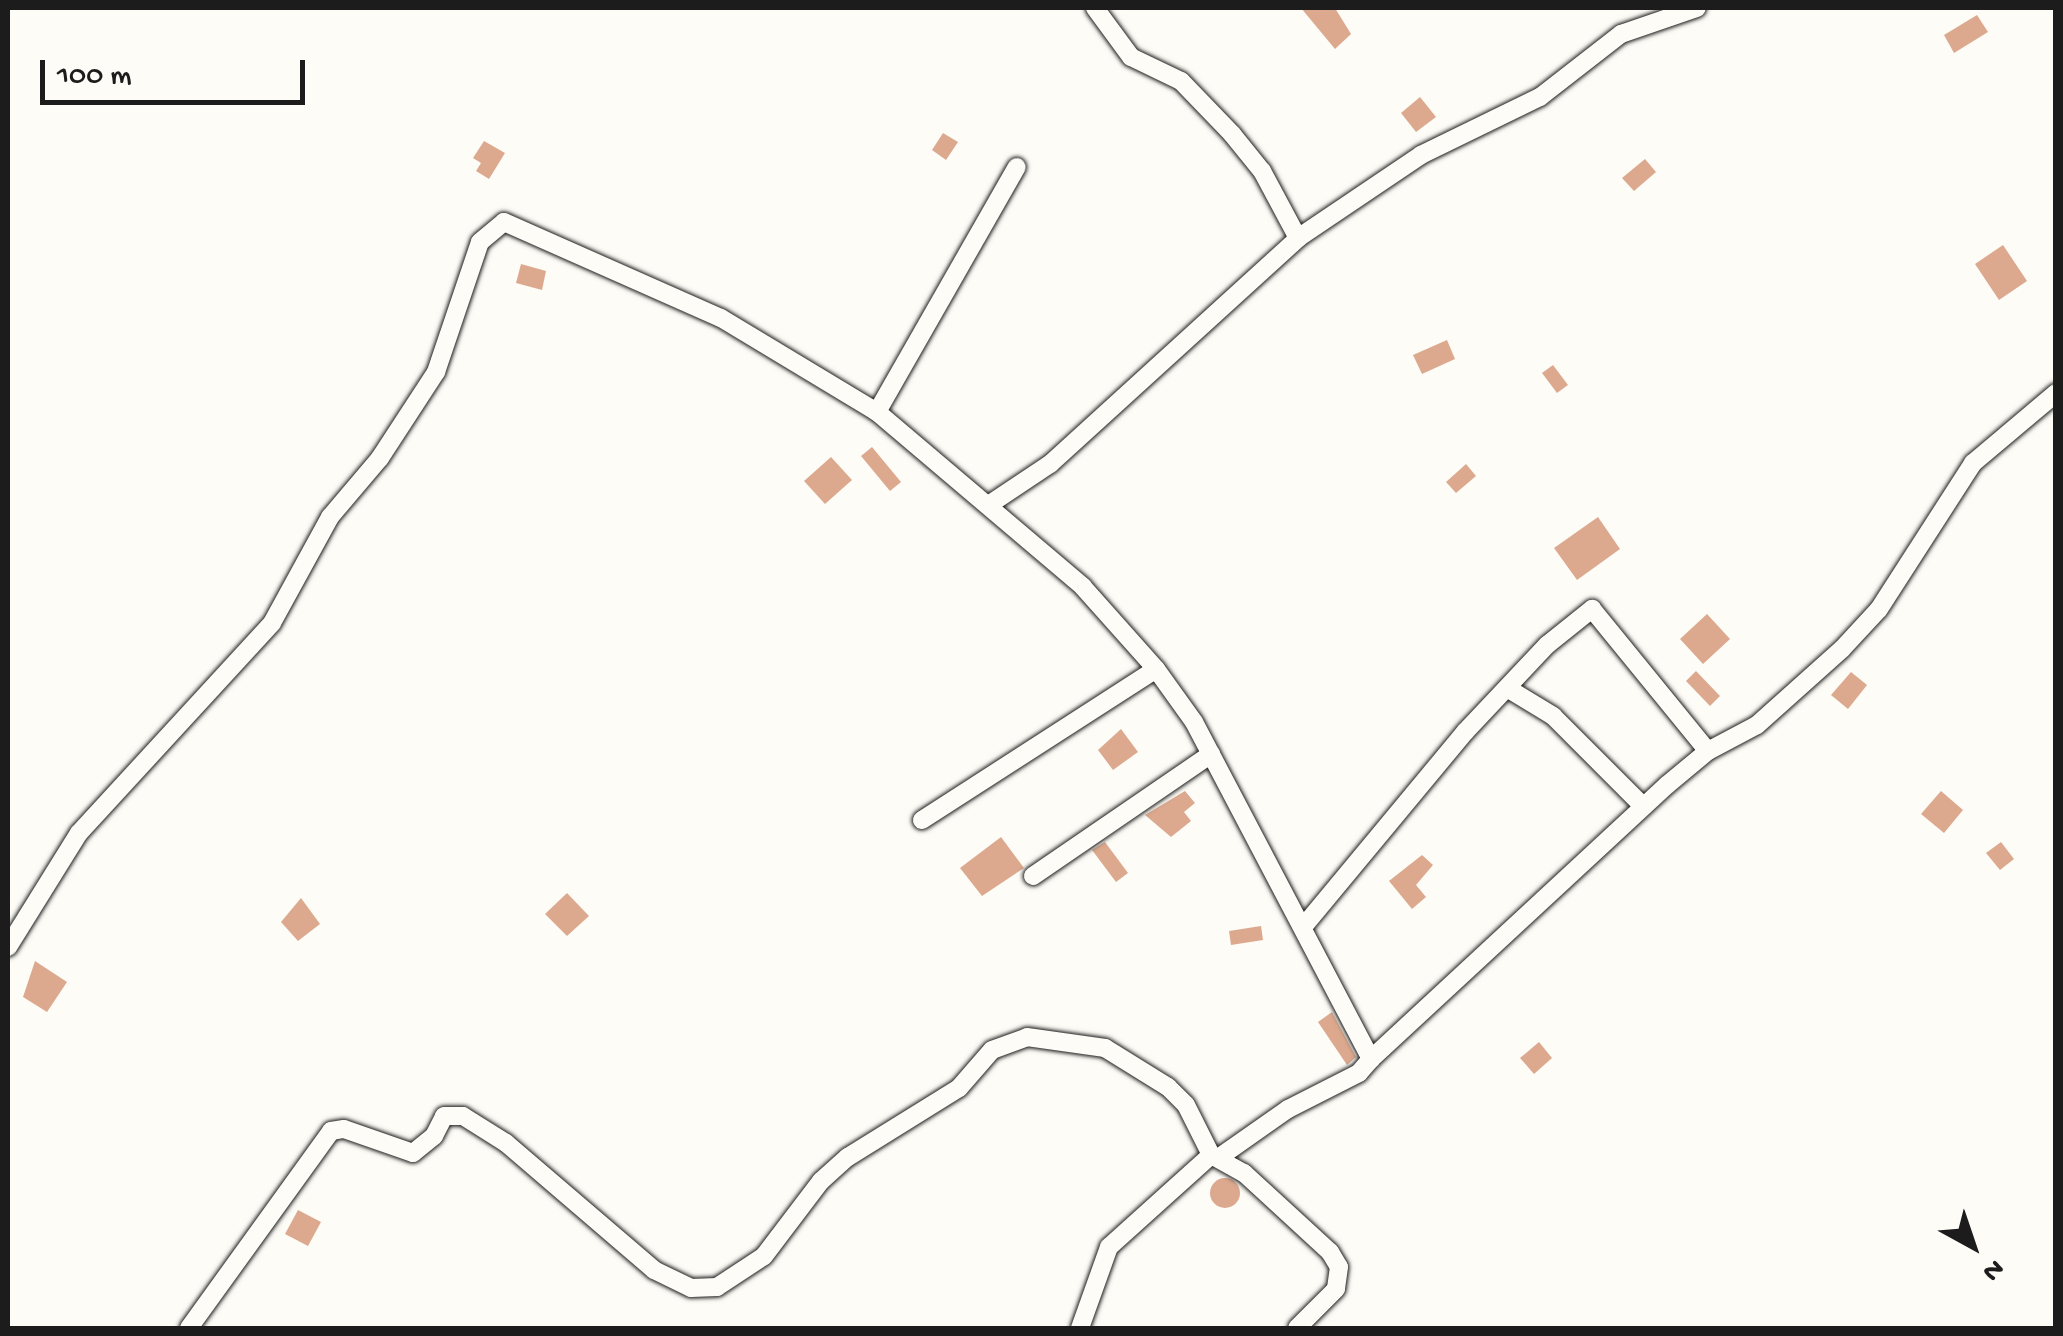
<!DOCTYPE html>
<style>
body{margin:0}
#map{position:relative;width:2063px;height:1336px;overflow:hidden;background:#fdfcf7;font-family:"Gochi Hand",sans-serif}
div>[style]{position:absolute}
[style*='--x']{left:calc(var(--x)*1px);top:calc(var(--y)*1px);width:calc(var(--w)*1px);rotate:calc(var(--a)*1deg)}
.building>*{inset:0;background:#dca98f}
.round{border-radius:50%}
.roads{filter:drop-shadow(0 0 2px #1c1c1c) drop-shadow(0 0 2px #1c1c1c)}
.minor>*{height:18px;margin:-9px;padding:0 9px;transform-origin:9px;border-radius:9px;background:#fdfcf7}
span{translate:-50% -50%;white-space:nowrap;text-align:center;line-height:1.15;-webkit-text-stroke:8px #fdfcf7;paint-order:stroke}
.frame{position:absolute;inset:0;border:10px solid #1c1c1c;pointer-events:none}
.north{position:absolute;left:1923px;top:1196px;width:100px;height:100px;-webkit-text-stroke:8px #fdfcf7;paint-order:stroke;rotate:140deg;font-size:28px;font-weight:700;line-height:40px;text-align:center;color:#1c1c1c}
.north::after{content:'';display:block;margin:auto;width:35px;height:45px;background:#1c1c1c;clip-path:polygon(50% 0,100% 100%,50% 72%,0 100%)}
.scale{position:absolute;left:40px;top:60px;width:265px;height:45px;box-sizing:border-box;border:5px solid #1c1c1c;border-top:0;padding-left:12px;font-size:30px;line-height:35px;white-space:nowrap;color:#1c1c1c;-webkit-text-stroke:8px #fdfcf7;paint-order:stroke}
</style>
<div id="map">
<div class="building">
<i style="clip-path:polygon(1301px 8px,1335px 8px,1351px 34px,1335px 49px)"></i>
<i style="clip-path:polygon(1977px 15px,1988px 32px,1954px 53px,1944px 35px)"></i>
<i style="clip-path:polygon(1420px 97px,1436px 117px,1416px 132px,1401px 113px)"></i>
<i style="clip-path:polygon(943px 133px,958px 142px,946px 160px,932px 150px)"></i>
<i style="clip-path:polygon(484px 141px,505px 153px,489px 179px,476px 171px,481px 163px,473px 158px)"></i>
<i style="clip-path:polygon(1645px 159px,1656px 172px,1634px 191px,1622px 178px)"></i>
<i style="clip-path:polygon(2003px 245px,2027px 281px,1999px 300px,1975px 264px)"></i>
<i style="clip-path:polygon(521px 264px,546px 271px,542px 290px,516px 283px)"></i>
<i style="clip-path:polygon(1447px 340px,1455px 359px,1422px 374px,1413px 355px)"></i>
<i style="clip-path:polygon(1553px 365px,1568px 385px,1557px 393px,1542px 373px)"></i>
<i style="clip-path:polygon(872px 447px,901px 482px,890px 491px,861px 456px)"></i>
<i style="clip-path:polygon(831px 457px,852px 480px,825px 504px,804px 481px)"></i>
<i style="clip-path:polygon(1466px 464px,1476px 476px,1456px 493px,1446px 482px)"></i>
<i style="clip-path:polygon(1598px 517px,1620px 549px,1577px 580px,1554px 548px)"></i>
<i style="clip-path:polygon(1707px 614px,1730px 639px,1703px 664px,1680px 639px)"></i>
<i style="clip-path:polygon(1696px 671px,1720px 696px,1710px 706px,1686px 681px)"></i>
<i style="clip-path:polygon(1851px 672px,1867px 685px,1848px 709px,1831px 695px)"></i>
<i style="clip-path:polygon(1121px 729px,1138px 752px,1113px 770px,1098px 750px)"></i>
<i style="clip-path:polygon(1185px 791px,1195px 803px,1184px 812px,1191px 821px,1171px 837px,1145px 815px)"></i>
<i style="clip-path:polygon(1941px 791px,1963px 810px,1944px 833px,1921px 814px)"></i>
<i style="clip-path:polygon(1001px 837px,1024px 868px,982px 896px,960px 868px)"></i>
<i style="clip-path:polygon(1105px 842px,1128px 873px,1116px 882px,1092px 850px)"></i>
<i style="clip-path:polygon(2001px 842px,2014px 859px,2000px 870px,1986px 853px)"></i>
<i style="clip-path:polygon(1422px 855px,1433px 865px,1416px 885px,1426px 897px,1412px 909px,1389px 881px)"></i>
<i style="clip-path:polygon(567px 893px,589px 916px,567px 936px,545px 914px)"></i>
<i style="clip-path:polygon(301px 898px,320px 924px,298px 941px,281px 922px)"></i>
<i style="clip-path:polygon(1261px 926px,1263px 940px,1231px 945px,1229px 931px)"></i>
<i style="clip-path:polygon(35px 961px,67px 982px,47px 1012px,23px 997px)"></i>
<i style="clip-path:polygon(1332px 1012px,1356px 1057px,1347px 1065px,1318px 1022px)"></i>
<i style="clip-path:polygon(1539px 1042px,1552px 1058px,1534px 1074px,1520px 1058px)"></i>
<i class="round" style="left:1210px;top:1178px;width:30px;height:30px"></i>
<i style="clip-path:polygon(298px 1210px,321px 1222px,308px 1246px,285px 1234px)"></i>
</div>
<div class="roads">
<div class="minor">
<i style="--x:1095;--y:8;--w:61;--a:53.7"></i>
<i style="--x:1131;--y:57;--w:55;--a:25.6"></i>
<i style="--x:1181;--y:81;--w:74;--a:46.1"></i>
<i style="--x:1232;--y:134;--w:48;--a:51"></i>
<i style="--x:1262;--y:171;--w:76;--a:61.8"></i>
<i style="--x:877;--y:412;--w:282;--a:-60.3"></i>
<i style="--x:990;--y:504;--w:72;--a:-33.7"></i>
<i style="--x:1050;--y:464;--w:336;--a:-42.3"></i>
<i style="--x:1298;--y:238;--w:148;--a:-34"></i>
<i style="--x:1421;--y:155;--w:132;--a:-26"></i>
<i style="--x:1540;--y:97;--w:103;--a:-37.9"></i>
<i style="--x:1621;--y:34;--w:80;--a:-18.9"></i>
<i style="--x:1507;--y:688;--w:54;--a:31.3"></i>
<i style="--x:1553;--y:716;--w:127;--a:45"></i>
<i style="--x:922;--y:820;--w:278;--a:-32.8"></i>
<i style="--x:1033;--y:876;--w:216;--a:-34.4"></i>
<i style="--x:1303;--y:927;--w:254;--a:-50.3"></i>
<i style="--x:1465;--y:732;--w:120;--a:-46.7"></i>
<i style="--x:1547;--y:645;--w:58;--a:-38.7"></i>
<i style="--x:1592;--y:609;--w:183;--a:50.8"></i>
<i style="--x:8;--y:947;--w:134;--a:-58.1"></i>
<i style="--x:79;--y:833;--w:285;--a:-47.4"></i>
<i style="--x:272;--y:623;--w:121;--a:-61.3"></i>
<i style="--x:330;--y:517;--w:77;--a:-49.7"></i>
<i style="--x:380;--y:458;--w:103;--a:-56.9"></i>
<i style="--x:436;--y:372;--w:137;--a:-71.3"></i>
<i style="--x:480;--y:242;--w:31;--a:-40"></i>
<i style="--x:504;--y:222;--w:237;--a:23.9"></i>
<i style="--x:721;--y:318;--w:182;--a:31.1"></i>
<i style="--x:877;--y:412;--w:270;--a:40.3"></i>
<i style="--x:1083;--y:587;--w:110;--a:48.3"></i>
<i style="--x:1156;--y:669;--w:65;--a:54.4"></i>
<i style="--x:1194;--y:722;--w:381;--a:62.3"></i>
<i style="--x:1371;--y:1059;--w:18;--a:131"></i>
<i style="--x:1359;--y:1073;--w:80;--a:153.1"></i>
<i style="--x:1288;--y:1109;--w:85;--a:145"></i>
<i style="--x:1371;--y:1059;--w:403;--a:-42.8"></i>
<i style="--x:1667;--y:785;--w:53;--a:-39.7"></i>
<i style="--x:1708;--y:751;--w:55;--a:-28"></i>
<i style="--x:1757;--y:725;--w:114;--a:-41.8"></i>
<i style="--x:1842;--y:649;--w:54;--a:-47.2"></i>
<i style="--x:1879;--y:609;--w:174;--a:-57.2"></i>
<i style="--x:1973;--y:463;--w:109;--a:-40.1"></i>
<i style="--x:189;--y:1328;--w:243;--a:-54.2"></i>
<i style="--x:331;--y:1131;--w:13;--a:-9"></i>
<i style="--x:344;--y:1129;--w:73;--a:19.2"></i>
<i style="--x:413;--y:1153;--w:27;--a:-39"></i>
<i style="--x:434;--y:1136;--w:22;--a:-63"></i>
<i style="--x:444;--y:1116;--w:19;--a:0"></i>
<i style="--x:463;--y:1116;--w:51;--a:32.1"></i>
<i style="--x:506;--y:1143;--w:195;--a:40.6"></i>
<i style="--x:654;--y:1270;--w:41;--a:25.9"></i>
<i style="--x:691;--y:1288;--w:26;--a:-2"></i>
<i style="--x:717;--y:1287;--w:56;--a:-33.4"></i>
<i style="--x:764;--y:1256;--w:94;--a:-52.8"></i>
<i style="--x:821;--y:1181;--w:36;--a:-42"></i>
<i style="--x:848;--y:1157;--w:131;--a:-31.9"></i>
<i style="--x:959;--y:1088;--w:50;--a:-49"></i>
<i style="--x:992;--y:1050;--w:37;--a:-20"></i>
<i style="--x:1027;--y:1037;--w:79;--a:8"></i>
<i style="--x:1105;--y:1048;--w:74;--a:31.8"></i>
<i style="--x:1168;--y:1087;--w:25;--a:45"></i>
<i style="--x:1186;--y:1105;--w:56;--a:63.4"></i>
<i style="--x:1211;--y:1155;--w:38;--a:29"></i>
<i style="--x:1244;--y:1173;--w:117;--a:42.6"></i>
<i style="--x:1330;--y:1252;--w:17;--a:59"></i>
<i style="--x:1339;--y:1267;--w:22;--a:98"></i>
<i style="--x:1336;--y:1289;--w:55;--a:135"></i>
<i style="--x:1080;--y:1328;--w:86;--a:-70.3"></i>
<i style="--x:1109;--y:1247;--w:137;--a:-42"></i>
</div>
</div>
<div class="frame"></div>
<div class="north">N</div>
<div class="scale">100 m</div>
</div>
